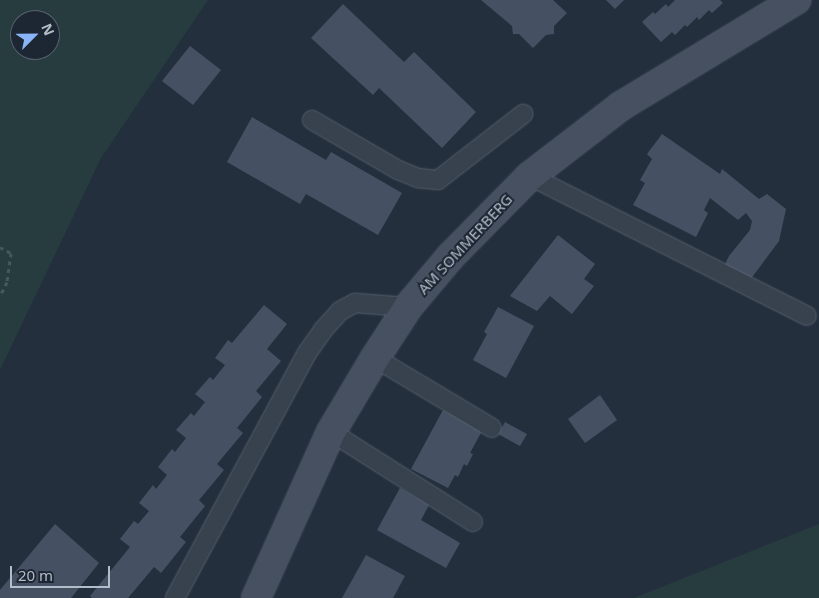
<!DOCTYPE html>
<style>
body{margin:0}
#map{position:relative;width:819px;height:598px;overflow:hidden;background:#242f3e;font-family:"Noto Sans",sans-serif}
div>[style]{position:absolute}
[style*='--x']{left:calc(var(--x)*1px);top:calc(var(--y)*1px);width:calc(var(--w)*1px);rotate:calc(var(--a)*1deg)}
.green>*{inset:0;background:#263c3f}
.building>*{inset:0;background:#455162}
.path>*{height:3px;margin-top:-1.5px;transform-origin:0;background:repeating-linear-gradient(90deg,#44595c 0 4px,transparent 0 8px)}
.roads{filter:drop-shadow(0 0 1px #565f6c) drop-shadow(0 0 1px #565f6c)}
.lane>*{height:18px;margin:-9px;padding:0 9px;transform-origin:9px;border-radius:9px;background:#38414e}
.secondary>*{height:28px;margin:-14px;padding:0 14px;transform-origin:14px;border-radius:14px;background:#465061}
span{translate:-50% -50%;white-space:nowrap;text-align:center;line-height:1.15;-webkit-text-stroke:4px #1d2633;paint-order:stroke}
.street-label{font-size:15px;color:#b4bcc9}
.north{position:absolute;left:10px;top:10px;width:50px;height:50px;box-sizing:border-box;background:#1d2633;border:1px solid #59626f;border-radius:50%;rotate:67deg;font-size:14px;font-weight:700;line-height:20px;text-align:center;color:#b4bcc9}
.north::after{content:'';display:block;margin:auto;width:18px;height:22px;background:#8ab4f8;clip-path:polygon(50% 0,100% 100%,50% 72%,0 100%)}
.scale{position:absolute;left:10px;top:566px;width:100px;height:22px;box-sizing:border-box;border:2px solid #b4bcc9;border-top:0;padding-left:6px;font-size:15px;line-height:18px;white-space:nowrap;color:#b4bcc9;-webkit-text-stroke:4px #1d2633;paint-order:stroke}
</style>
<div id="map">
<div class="green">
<i style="clip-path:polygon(evenodd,0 0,208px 0,101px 158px,0 370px,0 0,20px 20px,50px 20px,50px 50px,20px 50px,20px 20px)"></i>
<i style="clip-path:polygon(819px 524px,819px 598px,634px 598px)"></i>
</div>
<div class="building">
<i style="clip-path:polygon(481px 0,553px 0,567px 13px,554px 26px,554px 34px,546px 35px,533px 48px,519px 34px,513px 34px,512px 26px)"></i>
<i style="clip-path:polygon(606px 0,624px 0,615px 9px)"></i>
<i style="clip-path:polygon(675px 0,720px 0,723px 3px,712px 13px,709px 10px,699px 20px,697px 17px,687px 27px,685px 25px,675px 35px,672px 32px,661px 42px,642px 22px,653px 12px,655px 14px,666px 4px,668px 7px)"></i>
<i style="clip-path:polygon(343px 4px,404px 62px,414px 52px,476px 112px,442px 148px,379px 88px,373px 95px,311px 38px)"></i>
<i style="clip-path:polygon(190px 46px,221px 70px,193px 105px,162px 81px)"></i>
<i style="clip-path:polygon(252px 117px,326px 160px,331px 152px,402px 193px,378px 235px,306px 194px,300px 204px,227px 162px)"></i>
<i style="clip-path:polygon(662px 134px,720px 174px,722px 169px,759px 199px,767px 194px,786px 209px,779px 241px,750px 280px,723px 268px,729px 256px,750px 230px,752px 221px,746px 213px,738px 220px,710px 198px,704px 210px,708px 213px,696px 237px,633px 205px,645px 183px,640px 180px,652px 159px,647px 154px)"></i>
<i style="clip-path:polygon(558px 235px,595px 264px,584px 279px,594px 286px,572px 314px,550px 296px,537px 311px,510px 296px)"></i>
<i style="clip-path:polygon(264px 305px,287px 324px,267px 349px,281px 361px,256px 391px,262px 397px,237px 428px,243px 433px,217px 464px,224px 470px,199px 500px,205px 506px,180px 537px,186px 542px,161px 573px,154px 567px,128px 598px,92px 598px,90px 596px,130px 547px,120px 539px,134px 521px,138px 524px,149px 511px,139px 503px,153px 485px,156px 489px,167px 475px,158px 467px,172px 449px,175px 452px,186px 438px,176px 430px,191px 413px,194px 416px,205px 402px,195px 394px,210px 377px,213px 380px,225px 365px,215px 358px,228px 340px,232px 343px)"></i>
<i style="clip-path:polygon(498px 307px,534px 326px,506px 378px,473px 360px,487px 334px,484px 332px)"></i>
<i style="clip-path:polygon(600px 395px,617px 420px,585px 443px,568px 419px)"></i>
<i style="clip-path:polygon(443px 410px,482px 431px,470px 453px,473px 454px,467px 466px,464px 464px,458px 477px,455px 475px,448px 488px,411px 469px)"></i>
<i style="clip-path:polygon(505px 422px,527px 434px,520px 446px,498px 434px)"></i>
<i style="clip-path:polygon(400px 488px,429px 505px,421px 520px,460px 543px,446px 568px,377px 530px)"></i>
<i style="clip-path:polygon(55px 524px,99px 563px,71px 598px,0 598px,0 590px)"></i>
<i style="clip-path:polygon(366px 555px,405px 576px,393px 598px,342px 598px)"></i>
</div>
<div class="path">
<i style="--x:0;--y:247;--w:13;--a:29"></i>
<i style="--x:11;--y:253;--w:29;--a:98"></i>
<i style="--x:7;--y:282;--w:16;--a:117"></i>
</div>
<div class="roads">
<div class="lane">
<i style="--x:312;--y:120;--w:99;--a:30.2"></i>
<i style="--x:398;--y:170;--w:22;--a:22"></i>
<i style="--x:418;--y:178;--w:20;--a:6"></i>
<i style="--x:438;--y:180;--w:108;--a:-37.8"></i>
<i style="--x:530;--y:176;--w:310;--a:26.8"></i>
<i style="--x:375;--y:358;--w:136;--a:30.9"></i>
<i style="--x:331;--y:432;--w:168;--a:32.4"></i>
<i style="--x:175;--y:598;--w:278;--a:-61.7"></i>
<i style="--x:307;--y:353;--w:28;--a:-55"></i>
<i style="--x:323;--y:330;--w:25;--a:-48"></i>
<i style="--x:340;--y:311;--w:17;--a:-28"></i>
<i style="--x:355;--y:303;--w:53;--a:4.3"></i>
</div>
<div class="secondary">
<i style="--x:256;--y:598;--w:182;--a:-65.7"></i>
<i style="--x:331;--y:432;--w:86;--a:-59.3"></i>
<i style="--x:375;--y:358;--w:61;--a:-57.1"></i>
<i style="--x:408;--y:307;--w:67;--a:-49.9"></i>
<i style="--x:451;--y:256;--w:112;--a:-45.4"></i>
<i style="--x:530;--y:176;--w:115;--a:-37.6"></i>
<i style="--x:621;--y:106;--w:205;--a:-31.2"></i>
</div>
</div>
<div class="street-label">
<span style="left:465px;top:244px;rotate:-47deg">AM SOMMERBERG</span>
</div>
<div class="north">N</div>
<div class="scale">20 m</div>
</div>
